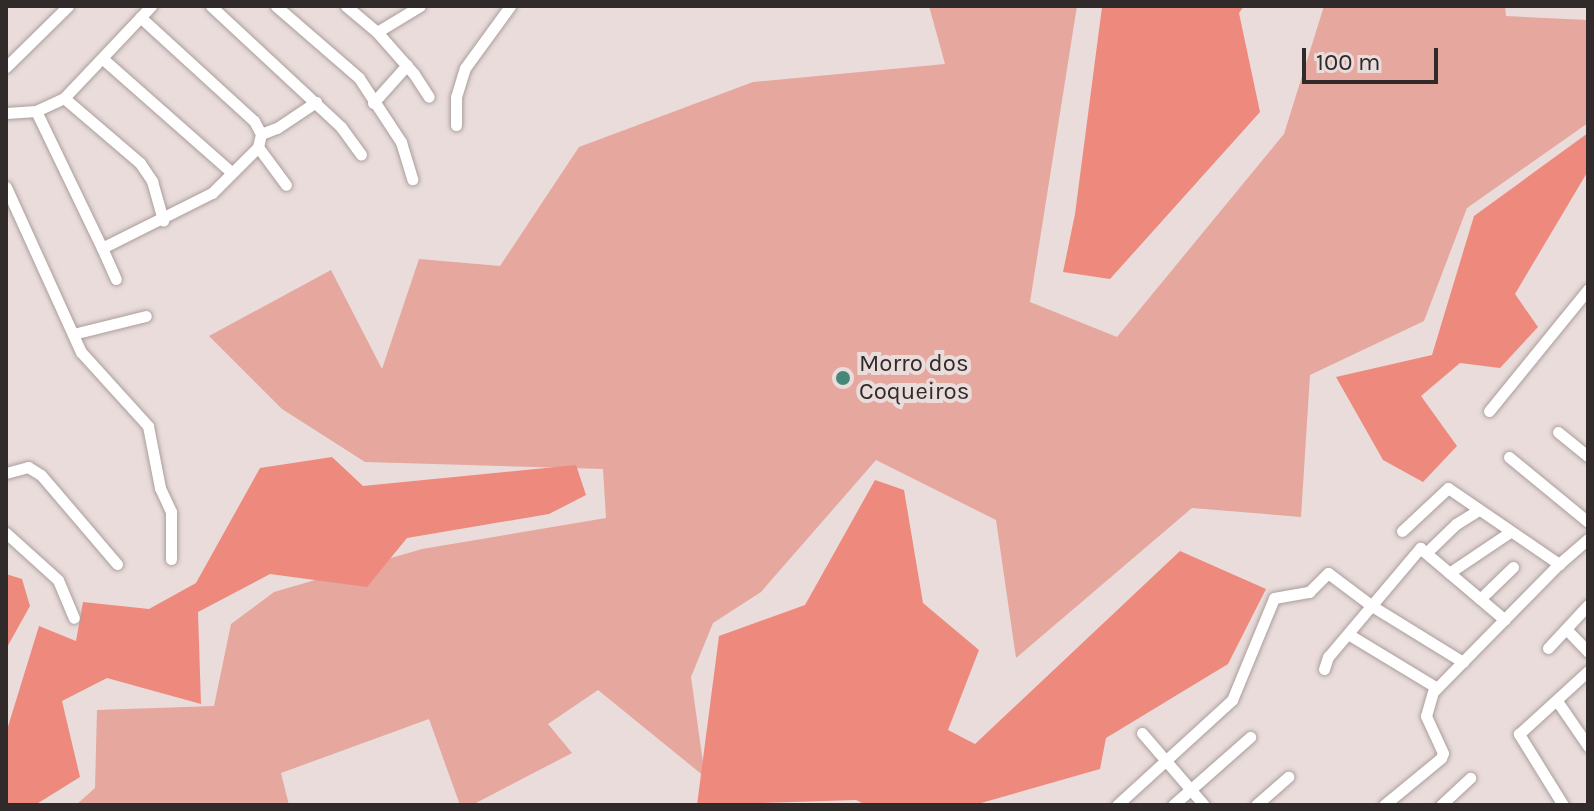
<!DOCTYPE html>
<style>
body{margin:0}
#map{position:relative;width:1594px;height:811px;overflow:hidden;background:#e9dcda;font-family:Karla,sans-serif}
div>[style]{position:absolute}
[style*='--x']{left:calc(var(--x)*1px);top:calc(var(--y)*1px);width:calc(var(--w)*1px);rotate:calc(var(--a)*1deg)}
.green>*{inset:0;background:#e6a79e}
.forest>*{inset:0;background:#ed8a7d}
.roads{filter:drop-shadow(0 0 2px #aa9e9c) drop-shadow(0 0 2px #aa9e9c)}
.street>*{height:11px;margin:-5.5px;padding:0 5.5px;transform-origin:5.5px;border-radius:5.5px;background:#fff}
.dots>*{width:22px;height:22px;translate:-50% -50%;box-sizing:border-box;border:4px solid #e9dcda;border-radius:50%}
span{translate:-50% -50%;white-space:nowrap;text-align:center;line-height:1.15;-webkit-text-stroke:8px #e9dcda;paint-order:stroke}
.poi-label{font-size:24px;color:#302b2a}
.left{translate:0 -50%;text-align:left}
.frame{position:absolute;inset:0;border:8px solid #302b2a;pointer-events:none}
.scale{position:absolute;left:1302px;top:48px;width:136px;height:36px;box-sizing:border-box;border:4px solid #302b2a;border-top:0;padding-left:10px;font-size:24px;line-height:28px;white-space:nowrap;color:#302b2a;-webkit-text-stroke:6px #e9dcda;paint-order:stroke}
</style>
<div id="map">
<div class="green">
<i style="clip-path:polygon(929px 6px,1077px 6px,1030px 302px,1117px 337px,1284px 134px,1324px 6px,1505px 6px,1506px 16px,1588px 20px,1588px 123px,1467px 208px,1424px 321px,1310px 375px,1301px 517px,1192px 508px,1016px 658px,996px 520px,876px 460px,761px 592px,713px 623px,691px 677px,705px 777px,598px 690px,548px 724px,572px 753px,472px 805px,460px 805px,429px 719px,281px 773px,289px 805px,76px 805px,95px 788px,97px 710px,214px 706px,231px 624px,274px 592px,422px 549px,606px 518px,603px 469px,365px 462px,282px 409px,209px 336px,331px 270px,382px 369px,419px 259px,500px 266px,579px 147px,753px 82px,945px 64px)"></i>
</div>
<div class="forest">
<i style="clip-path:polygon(1244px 6px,1239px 13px,1260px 112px,1110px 279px,1063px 272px,1075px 214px,1102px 7px)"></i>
<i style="clip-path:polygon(1588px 133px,1588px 171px,1515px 294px,1538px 327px,1500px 368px,1460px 363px,1421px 396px,1457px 446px,1423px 482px,1383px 460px,1336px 377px,1432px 355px,1474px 216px)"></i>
<i style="clip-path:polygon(332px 457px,363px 486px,576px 465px,586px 495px,549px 514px,407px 538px,367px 587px,270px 574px,198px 612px,201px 704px,107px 678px,62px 701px,80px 777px,35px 805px,6px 805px,6px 733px,39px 626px,76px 641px,83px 602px,149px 609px,196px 583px,260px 468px)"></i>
<i style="clip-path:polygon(875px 480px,904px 490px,923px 603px,979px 650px,948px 730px,975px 744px,1180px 551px,1266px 589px,1228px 664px,1106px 738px,1100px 769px,974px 805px,866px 805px,856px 800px,697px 805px,719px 636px,805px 605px)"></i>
<i style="clip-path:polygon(6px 574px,22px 579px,30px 606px,6px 649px)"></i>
</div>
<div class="roads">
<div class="street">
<i style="--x:211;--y:6;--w:178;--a:42.9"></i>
<i style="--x:341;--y:127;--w:34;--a:54"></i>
<i style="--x:276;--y:6;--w:110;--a:40.9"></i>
<i style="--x:359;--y:78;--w:77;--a:56.7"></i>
<i style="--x:401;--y:142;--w:39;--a:73"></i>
<i style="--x:346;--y:6;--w:40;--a:40"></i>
<i style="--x:377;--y:32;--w:56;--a:48.6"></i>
<i style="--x:414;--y:74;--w:27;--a:57"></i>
<i style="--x:377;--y:32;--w:50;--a:-31.2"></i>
<i style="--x:103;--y:59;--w:171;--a:41.4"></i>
<i style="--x:6;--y:67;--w:87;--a:-44.5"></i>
<i style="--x:64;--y:98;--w:127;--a:-46.6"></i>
<i style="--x:373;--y:103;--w:51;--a:-48.2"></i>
<i style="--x:36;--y:111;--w:152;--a:64.3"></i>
<i style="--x:102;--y:248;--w:123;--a:-26.6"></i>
<i style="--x:212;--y:193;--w:65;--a:-45"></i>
<i style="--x:258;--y:147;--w:13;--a:-77"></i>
<i style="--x:261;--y:134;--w:15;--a:-118"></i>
<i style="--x:254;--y:121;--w:154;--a:-137.6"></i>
<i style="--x:6;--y:113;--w:30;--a:-4"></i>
<i style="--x:36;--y:111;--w:31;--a:-25"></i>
<i style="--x:64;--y:98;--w:100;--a:40.5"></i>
<i style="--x:140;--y:163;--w:22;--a:56"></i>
<i style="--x:152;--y:181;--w:41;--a:74.2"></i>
<i style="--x:456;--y:125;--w:28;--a:-90"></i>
<i style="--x:456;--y:97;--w:30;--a:-73"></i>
<i style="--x:465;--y:68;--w:77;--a:-54"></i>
<i style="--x:261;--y:134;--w:17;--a:-21"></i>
<i style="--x:277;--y:128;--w:47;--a:-33.7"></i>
<i style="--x:258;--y:147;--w:47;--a:53.6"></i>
<i style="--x:6;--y:187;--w:181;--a:65.6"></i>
<i style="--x:81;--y:352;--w:100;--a:47.8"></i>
<i style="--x:148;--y:426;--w:63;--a:79"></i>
<i style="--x:160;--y:488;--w:26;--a:65"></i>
<i style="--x:171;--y:512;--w:47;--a:90"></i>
<i style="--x:102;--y:248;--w:34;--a:66"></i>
<i style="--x:73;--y:334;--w:75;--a:-13.9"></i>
<i style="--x:1489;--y:411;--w:157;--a:-50.9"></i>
<i style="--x:1558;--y:432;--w:38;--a:39"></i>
<i style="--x:1509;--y:457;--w:102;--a:39.4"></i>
<i style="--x:6;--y:473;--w:23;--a:-15"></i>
<i style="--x:28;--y:467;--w:15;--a:32"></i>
<i style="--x:41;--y:475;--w:117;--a:49.5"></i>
<i style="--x:1402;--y:531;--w:63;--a:-43.1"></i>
<i style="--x:1448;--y:488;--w:135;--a:34.4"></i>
<i style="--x:1559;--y:564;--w:38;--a:-41"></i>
<i style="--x:6;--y:533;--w:70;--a:42.1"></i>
<i style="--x:58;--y:580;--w:41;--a:67.2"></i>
<i style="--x:1426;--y:553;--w:42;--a:-44"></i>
<i style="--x:1456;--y:524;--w:26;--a:-32"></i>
<i style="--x:1449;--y:573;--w:73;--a:-33.9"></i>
<i style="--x:1480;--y:599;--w:46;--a:-44.1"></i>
<i style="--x:1568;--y:631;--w:29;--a:46"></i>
<i style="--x:1348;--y:634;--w:104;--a:31.2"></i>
<i style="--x:1548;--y:648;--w:59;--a:-47.1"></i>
<i style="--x:1324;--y:669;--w:13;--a:-72"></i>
<i style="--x:1328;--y:657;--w:143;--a:-49.8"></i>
<i style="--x:1420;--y:548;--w:111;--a:40.3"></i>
<i style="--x:1557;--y:701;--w:55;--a:55.4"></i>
<i style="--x:1142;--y:733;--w:95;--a:49.3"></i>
<i style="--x:1117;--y:805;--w:156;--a:-42.4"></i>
<i style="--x:1232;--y:700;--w:110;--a:-67.6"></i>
<i style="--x:1274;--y:598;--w:36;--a:-10"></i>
<i style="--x:1309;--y:592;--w:27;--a:-45"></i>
<i style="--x:1328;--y:573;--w:55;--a:36.9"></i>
<i style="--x:1372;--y:606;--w:107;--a:31.6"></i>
<i style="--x:1173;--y:805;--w:103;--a:-41.4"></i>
<i style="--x:1256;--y:805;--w:43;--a:-41.2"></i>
<i style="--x:1384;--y:805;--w:74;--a:-39.5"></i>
<i style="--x:1441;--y:758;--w:5;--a:-68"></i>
<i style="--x:1443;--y:753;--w:41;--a:-114.7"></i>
<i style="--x:1426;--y:716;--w:25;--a:-74"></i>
<i style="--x:1433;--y:692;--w:180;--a:-45.5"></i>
<i style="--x:1441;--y:805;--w:40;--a:-43"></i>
<i style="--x:1563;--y:805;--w:84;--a:-121.8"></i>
<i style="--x:1519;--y:734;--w:93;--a:-42.4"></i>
</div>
</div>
<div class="dots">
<i style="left:843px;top:378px;background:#458879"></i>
</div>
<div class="poi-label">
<span class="left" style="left:859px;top:378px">Morro dos<br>Coqueiros</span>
</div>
<div class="frame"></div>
<div class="scale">100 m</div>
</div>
